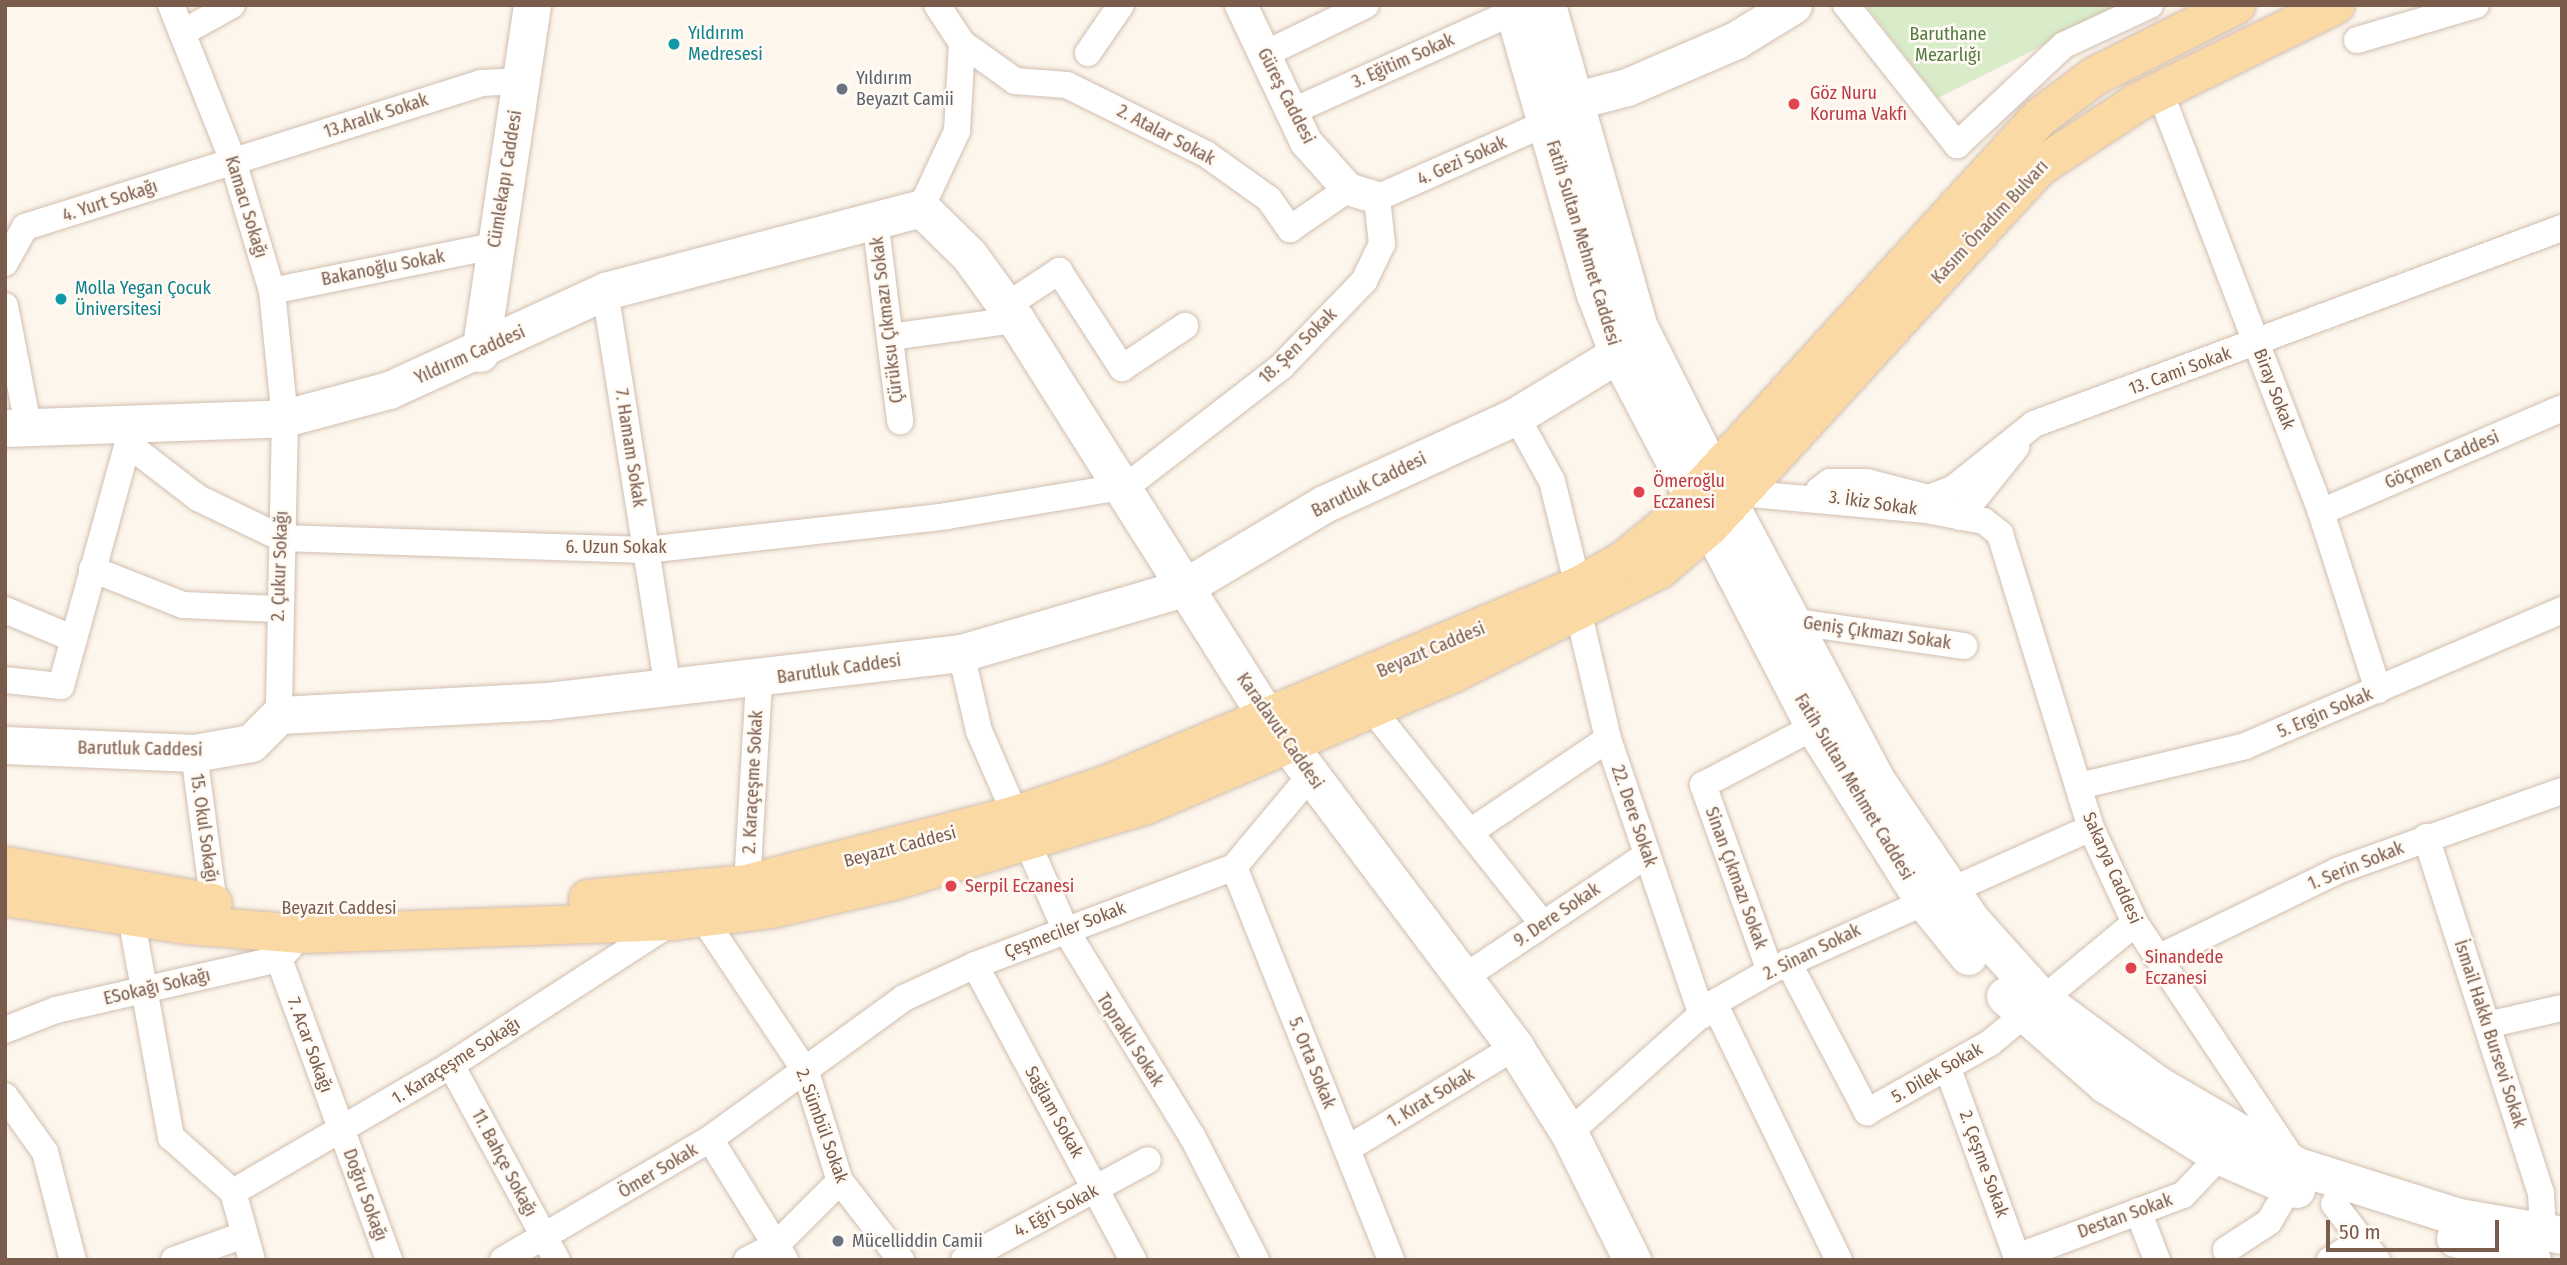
<!DOCTYPE html>
<meta charset="utf-8">
<style>
body{margin:0}
#map{position:relative;width:2567px;height:1265px;overflow:hidden;background:#fdf6ec;font-family:"Fira Sans Condensed",sans-serif}
div>[style]{position:absolute}
[style*='--x']{left:calc(var(--x)*1px);top:calc(var(--y)*1px);width:calc(var(--w)*1px);rotate:calc(var(--a)*1deg)}
.green>*{inset:0;background:#d8ecc9}
.roads{filter:drop-shadow(0 0 2px #d1beb0) drop-shadow(0 0 2px #d1beb0)}
.minor>*{height:26px;margin:-13px;padding:0 13px;transform-origin:13px;border-radius:13px;background:#fff}
.tertiary>*{height:32px;margin:-16px;padding:0 16px;transform-origin:16px;border-radius:16px;background:#fff}
.secondary>*{height:37px;margin:-18.5px;padding:0 18.5px;transform-origin:18.5px;border-radius:18.5px;background:#fff}
.primary>*{height:38px;margin:-19px;padding:0 19px;transform-origin:19px;border-radius:19px;background:#fbd9a5}
.dots>*{width:19px;height:19px;translate:-50% -50%;box-sizing:border-box;border:4px solid #fffaf3;border-radius:50%}
span{translate:-50% -50%;white-space:nowrap;text-align:center;line-height:1.15;-webkit-text-stroke:5px #fffaf3;paint-order:stroke}
.culture-label{font-size:18px;color:#0d838f}
.left{translate:0 -50%;text-align:left}
.park-label{font-size:18px;color:#537a41}
.street-label{font-size:18px;color:#7a5c4d}
.worship-label{font-size:18px;color:#5b616d}
.health-label{font-size:18px;color:#be3a42}
.frame{position:absolute;inset:0;border:7px solid #7a5c4d;pointer-events:none}
.scale{position:absolute;left:2326px;top:1220px;width:173px;height:32px;box-sizing:border-box;border:4px solid #7a5c4d;border-top:0;padding-left:9px;font-size:21px;line-height:24px;white-space:nowrap;color:#7a5c4d;-webkit-text-stroke:5px #fffaf3;paint-order:stroke}
</style>
<div id="map">
<div class="green">
<i style="clip-path:polygon(1865px 5px,2124px 5px,1938px 98px)"></i>
</div>
<div class="roads">
<div class="minor">
<i style="--x:171;--y:5;--w:168;--a:68.3"></i>
<i style="--x:233;--y:161;--w:136;--a:73.3"></i>
<i style="--x:272;--y:291;--w:128;--a:84.2"></i>
<i style="--x:285;--y:418;--w:297;--a:91.2"></i>
<i style="--x:1846;--y:5;--w:179;--a:51.6"></i>
<i style="--x:1957;--y:145;--w:146;--a:-43.1"></i>
<i style="--x:2064;--y:45;--w:95;--a:-24.9"></i>
<i style="--x:182;--y:33;--w:57;--a:-29.2"></i>
<i style="--x:2357;--y:40;--w:124;--a:-16.4"></i>
<i style="--x:962;--y:43;--w:65;--a:35.6"></i>
<i style="--x:1015;--y:81;--w:52;--a:4.4"></i>
<i style="--x:1067;--y:85;--w:155;--a:26.4"></i>
<i style="--x:1206;--y:154;--w:77;--a:35.5"></i>
<i style="--x:1269;--y:199;--w:37;--a:55"></i>
<i style="--x:1290;--y:229;--w:70;--a:-34.6"></i>
<i style="--x:1088;--y:53;--w:58;--a:-55.5"></i>
<i style="--x:1265;--y:54;--w:112;--a:-25.9"></i>
<i style="--x:2160;--y:92;--w:450;--a:69"></i>
<i style="--x:2321;--y:512;--w:187;--a:72.2"></i>
<i style="--x:1293;--y:111;--w:241;--a:-24.2"></i>
<i style="--x:921;--y:208;--w:85;--a:-64.9"></i>
<i style="--x:957;--y:131;--w:88;--a:-86.7"></i>
<i style="--x:962;--y:43;--w:45;--a:-123.3"></i>
<i style="--x:875;--y:219;--w:204;--a:82.9"></i>
<i style="--x:5;--y:263;--w:41;--a:-60.9"></i>
<i style="--x:25;--y:227;--w:478;--a:-17.5"></i>
<i style="--x:481;--y:83;--w:40;--a:-2.9"></i>
<i style="--x:272;--y:291;--w:227;--a:-11.5"></i>
<i style="--x:605;--y:291;--w:401;--a:81"></i>
<i style="--x:5;--y:306;--w:121;--a:79.1"></i>
<i style="--x:1006;--y:306;--w:64;--a:-33.4"></i>
<i style="--x:1059;--y:271;--w:116;--a:57"></i>
<i style="--x:1122;--y:368;--w:76;--a:-33.7"></i>
<i style="--x:890;--y:337;--w:127;--a:-7.7"></i>
<i style="--x:1516;--y:416;--w:74;--a:61"></i>
<i style="--x:1552;--y:481;--w:108;--a:76.1"></i>
<i style="--x:128;--y:444;--w:88;--a:37.6"></i>
<i style="--x:198;--y:498;--w:92;--a:25.7"></i>
<i style="--x:281;--y:538;--w:365;--a:1.9"></i>
<i style="--x:646;--y:550;--w:303;--a:-6.4"></i>
<i style="--x:947;--y:516;--w:182;--a:-9.5"></i>
<i style="--x:1127;--y:486;--w:195;--a:-37.7"></i>
<i style="--x:1281;--y:367;--w:120;--a:-46"></i>
<i style="--x:1364;--y:281;--w:41;--a:-64.1"></i>
<i style="--x:1382;--y:244;--w:46;--a:-96.2"></i>
<i style="--x:1377;--y:198;--w:185;--a:-23.9"></i>
<i style="--x:1819;--y:490;--w:14;--a:-36"></i>
<i style="--x:1830;--y:482;--w:37;--a:0"></i>
<i style="--x:1867;--y:482;--w:64;--a:14.5"></i>
<i style="--x:1929;--y:498;--w:26;--a:-21"></i>
<i style="--x:1953;--y:489;--w:104;--a:-38.7"></i>
<i style="--x:2034;--y:424;--w:563;--a:-20.37"></i>
<i style="--x:1740;--y:493;--w:187;--a:5.2"></i>
<i style="--x:1926;--y:510;--w:59;--a:10.7"></i>
<i style="--x:1984;--y:521;--w:21;--a:39"></i>
<i style="--x:2000;--y:534;--w:308;--a:72.8"></i>
<i style="--x:2091;--y:828;--w:105;--a:65.1"></i>
<i style="--x:2135;--y:923;--w:285;--a:56.3"></i>
<i style="--x:2321;--y:512;--w:262;--a:-23.3"></i>
<i style="--x:1960;--y:517;--w:90;--a:-51.3"></i>
<i style="--x:92;--y:569;--w:98;--a:21.6"></i>
<i style="--x:183;--y:605;--w:95;--a:2.4"></i>
<i style="--x:5;--y:610;--w:75;--a:22.8"></i>
<i style="--x:1579;--y:615;--w:127;--a:76.8"></i>
<i style="--x:1608;--y:739;--w:292;--a:71.2"></i>
<i style="--x:1789;--y:621;--w:177;--a:8.1"></i>
<i style="--x:961;--y:653;--w:80;--a:77"></i>
<i style="--x:979;--y:731;--w:216;--a:66.5"></i>
<i style="--x:1065;--y:929;--w:243;--a:58.5"></i>
<i style="--x:1192;--y:1136;--w:140;--a:62.7"></i>
<i style="--x:5;--y:680;--w:56;--a:6.1"></i>
<i style="--x:61;--y:686;--w:268;--a:-74.6"></i>
<i style="--x:1371;--y:708;--w:276;--a:51.5"></i>
<i style="--x:194;--y:753;--w:152;--a:82.5"></i>
<i style="--x:2079;--y:786;--w:171;--a:-13.5"></i>
<i style="--x:2245;--y:746;--w:345;--a:-23.2"></i>
<i style="--x:1470;--y:832;--w:166;--a:-34"></i>
<i style="--x:2426;--y:837;--w:374;--a:72.1"></i>
<i style="--x:2541;--y:1193;--w:40;--a:87.1"></i>
<i style="--x:1234;--y:867;--w:423;--a:68.2"></i>
<i style="--x:747;--y:884;--w:204;--a:-86.6"></i>
<i style="--x:131;--y:917;--w:224;--a:79.7"></i>
<i style="--x:171;--y:1137;--w:83;--a:41.6"></i>
<i style="--x:233;--y:1192;--w:71;--a:74.4"></i>
<i style="--x:703;--y:918;--w:185;--a:56.2"></i>
<i style="--x:806;--y:1072;--w:114;--a:72.7"></i>
<i style="--x:840;--y:1181;--w:100;--a:52.3"></i>
<i style="--x:2158;--y:958;--w:199;--a:-25.9"></i>
<i style="--x:2337;--y:871;--w:239;--a:-19.6"></i>
<i style="--x:279;--y:959;--w:320;--a:69.9"></i>
<i style="--x:1788;--y:962;--w:170;--a:62.2"></i>
<i style="--x:1867;--y:1112;--w:141;--a:-29.3"></i>
<i style="--x:1990;--y:1043;--w:188;--a:-39.6"></i>
<i style="--x:975;--y:965;--w:335;--a:61.8"></i>
<i style="--x:1770;--y:971;--w:198;--a:-109.8"></i>
<i style="--x:1703;--y:785;--w:125;--a:-27.6"></i>
<i style="--x:1466;--y:976;--w:218;--a:-33.8"></i>
<i style="--x:1714;--y:1003;--w:286;--a:64.1"></i>
<i style="--x:2487;--y:1025;--w:77;--a:-12.8"></i>
<i style="--x:5;--y:1030;--w:55;--a:-21.4"></i>
<i style="--x:56;--y:1010;--w:229;--a:-12.9"></i>
<i style="--x:279;--y:959;--w:16;--a:-47"></i>
<i style="--x:451;--y:1065;--w:222;--a:61.5"></i>
<i style="--x:1948;--y:1069;--w:203;--a:69.9"></i>
<i style="--x:5;--y:1096;--w:69;--a:54.5"></i>
<i style="--x:45;--y:1152;--w:112;--a:75.5"></i>
<i style="--x:1569;--y:1133;--w:195;--a:-41.9"></i>
<i style="--x:1714;--y:1003;--w:64;--a:-29.7"></i>
<i style="--x:1770;--y:971;--w:351;--a:-24"></i>
<i style="--x:710;--y:1139;--w:142;--a:58.2"></i>
<i style="--x:1347;--y:1149;--w:197;--a:-31.3"></i>
<i style="--x:233;--y:1192;--w:252;--a:-30.2"></i>
<i style="--x:451;--y:1065;--w:263;--a:-32.9"></i>
<i style="--x:2334;--y:1204;--w:71;--a:52.5"></i>
<i style="--x:2138;--y:1211;--w:53;--a:68.8"></i>
<i style="--x:2226;--y:1250;--w:51;--a:-33.1"></i>
<i style="--x:2269;--y:1222;--w:42;--a:-59.7"></i>
<i style="--x:2017;--y:1257;--w:177;--a:-20.5"></i>
<i style="--x:2183;--y:1195;--w:54;--a:-46.5"></i>
<i style="--x:174;--y:1260;--w:74;--a:-19.7"></i>
<i style="--x:503;--y:1260;--w:240;--a:-30.3"></i>
<i style="--x:710;--y:1139;--w:240;--a:-36"></i>
<i style="--x:904;--y:998;--w:78;--a:-24.9"></i>
<i style="--x:975;--y:965;--w:277;--a:-20.7"></i>
<i style="--x:1234;--y:867;--w:119;--a:-50.1"></i>
<i style="--x:747;--y:1260;--w:31;--a:-27"></i>
<i style="--x:775;--y:1246;--w:92;--a:-45"></i>
<i style="--x:964;--y:1260;--w:209;--a:-28.5"></i>
<i style="--x:2330;--y:1260;--w:39;--a:-32"></i>
</div>
<div class="tertiary">
<i style="--x:1241;--y:5;--w:152;--a:64.6"></i>
<i style="--x:1306;--y:142;--w:63;--a:48.2"></i>
<i style="--x:1348;--y:189;--w:30;--a:17"></i>
</div>
<div class="secondary">
<i style="--x:1512;--y:5;--w:301;--a:74"></i>
<i style="--x:1595;--y:294;--w:64;--a:69"></i>
<i style="--x:1618;--y:354;--w:159;--a:62.3"></i>
<i style="--x:1547;--y:5;--w:335;--a:74.1"></i>
<i style="--x:1639;--y:327;--w:165;--a:63.3"></i>
<i style="--x:1573;--y:101;--w:56;--a:-14.5"></i>
<i style="--x:1627;--y:87;--w:119;--a:-23.3"></i>
<i style="--x:1736;--y:40;--w:67;--a:-31.6"></i>
<i style="--x:480;--y:353;--w:352;--a:-81.5"></i>
<i style="--x:5;--y:428;--w:280;--a:-2"></i>
<i style="--x:285;--y:418;--w:108;--a:-15.1"></i>
<i style="--x:389;--y:390;--w:238;--a:-24.6"></i>
<i style="--x:605;--y:291;--w:327;--a:-14.7"></i>
<i style="--x:921;--y:208;--w:67;--a:44.4"></i>
<i style="--x:969;--y:255;--w:80;--a:54.1"></i>
<i style="--x:1016;--y:320;--w:467;--a:57.7"></i>
<i style="--x:1266;--y:715;--w:415;--a:53.1"></i>
<i style="--x:1515;--y:1047;--w:102;--a:57.9"></i>
<i style="--x:1569;--y:1133;--w:142;--a:63.6"></i>
<i style="--x:1730;--y:505;--w:311;--a:62"></i>
<i style="--x:1876;--y:780;--w:169;--a:55.8"></i>
<i style="--x:1971;--y:920;--w:108;--a:48"></i>
<i style="--x:2043;--y:1000;--w:139;--a:36.5"></i>
<i style="--x:2155;--y:1083;--w:164;--a:30.3"></i>
<i style="--x:2297;--y:1166;--w:170;--a:17.5"></i>
<i style="--x:2459;--y:1217;--w:105;--a:9.9"></i>
<i style="--x:1710;--y:526;--w:226;--a:62.6"></i>
<i style="--x:1814;--y:727;--w:204;--a:57.8"></i>
<i style="--x:1923;--y:900;--w:72;--a:51.2"></i>
<i style="--x:5;--y:745;--w:189;--a:2.4"></i>
<i style="--x:194;--y:753;--w:58;--a:-10"></i>
<i style="--x:251;--y:743;--w:40;--a:-45"></i>
<i style="--x:279;--y:715;--w:268;--a:-3"></i>
<i style="--x:547;--y:701;--w:417;--a:-6.6"></i>
<i style="--x:961;--y:653;--w:231;--a:-16.3"></i>
<i style="--x:1183;--y:588;--w:164;--a:-30.8"></i>
<i style="--x:1324;--y:504;--w:211;--a:-24.6"></i>
<i style="--x:1516;--y:416;--w:119;--a:-31.3"></i>
<i style="--x:2005;--y:996;--w:133;--a:41.3"></i>
<i style="--x:2105;--y:1084;--w:136;--a:32.1"></i>
<i style="--x:2220;--y:1156;--w:83;--a:23.5"></i>
<i style="--x:2455;--y:1238;--w:80;--a:15.9"></i>
</div>
<div class="primary">
<i style="--x:5;--y:866;--w:211;--a:10.1"></i>
<i style="--x:5;--y:897;--w:186;--a:8.7"></i>
<i style="--x:189;--y:925;--w:113;--a:4.6"></i>
<i style="--x:302;--y:934;--w:371;--a:-2"></i>
<i style="--x:673;--y:921;--w:99;--a:-7"></i>
<i style="--x:771;--y:909;--w:125;--a:-12.9"></i>
<i style="--x:893;--y:881;--w:264;--a:-16.7"></i>
<i style="--x:1146;--y:805;--w:335;--a:-23.2"></i>
<i style="--x:1454;--y:673;--w:231;--a:-26.8"></i>
<i style="--x:1660;--y:569;--w:66;--a:-40.7"></i>
<i style="--x:1710;--y:526;--w:487;--a:-47.5"></i>
<i style="--x:2039;--y:167;--w:118;--a:-33.3"></i>
<i style="--x:2138;--y:102;--w:220;--a:-26.2"></i>
<i style="--x:588;--y:899;--w:160;--a:-5.4"></i>
<i style="--x:747;--y:884;--w:278;--a:-14.4"></i>
<i style="--x:1016;--y:815;--w:97;--a:-18.6"></i>
<i style="--x:1108;--y:784;--w:510;--a:-22.84"></i>
<i style="--x:1578;--y:586;--w:51;--a:-29.1"></i>
<i style="--x:1623;--y:561;--w:58;--a:-39.4"></i>
<i style="--x:1668;--y:524;--w:550;--a:-47.58"></i>
<i style="--x:2039;--y:118;--w:70;--a:-36.9"></i>
<i style="--x:2095;--y:76;--w:158;--a:-26.7"></i>
</div>
</div>
<div class="dots">
<i style="left:674px;top:44px;background:#0f9aa8"></i>
<i style="left:842px;top:89px;background:#6b7280"></i>
<i style="left:1794px;top:104px;background:#e0444e"></i>
<i style="left:61px;top:299px;background:#0f9aa8"></i>
<i style="left:1639px;top:492px;background:#e0444e"></i>
<i style="left:951px;top:886px;background:#e0444e"></i>
<i style="left:2131px;top:968px;background:#e0444e"></i>
<i style="left:838px;top:1241px;background:#6b7280"></i>
</div>
<div class="culture-label">
<span class="left" style="left:688px;top:44px">Yıldırım<br>Medresesi</span>
<span class="left" style="left:75px;top:299px">Molla Yegan Çocuk<br>Üniversitesi</span>
</div>
<div class="park-label">
<span style="left:1948px;top:45px">Baruthane<br>Mezarlığı</span>
</div>
<div class="street-label">
<span style="left:1403px;top:61px;rotate:-24deg">3. Eğitim Sokak</span>
<span style="left:1286px;top:96px;rotate:63deg">Güreş Caddesi</span>
<span style="left:376px;top:116px;rotate:-18deg">13.Aralık Sokak</span>
<span style="left:1166px;top:135px;rotate:28deg">2. Atalar Sokak</span>
<span style="left:1462px;top:161px;rotate:-24deg">4. Gezi Sokak</span>
<span style="left:505px;top:179px;rotate:-81deg">Cümlekapı Caddesi</span>
<span style="left:110px;top:201px;rotate:-18deg">4. Yurt Sokağı</span>
<span style="left:246px;top:207px;rotate:73deg">Kamacı Sokağı</span>
<span style="left:1990px;top:222px;rotate:-47deg">Kasım Önadım Bulvarı</span>
<span style="left:1583px;top:243px;rotate:73deg">Fatih Sultan Mehmet Caddesi</span>
<span style="left:383px;top:268px;rotate:-11deg">Bakanoğlu Sokak</span>
<span style="left:887px;top:320px;rotate:-97deg">Çürüksu Çıkmazı Sokak</span>
<span style="left:1298px;top:346px;rotate:-44deg">18. Şen Sokak</span>
<span style="left:470px;top:355px;rotate:-24deg">Yıldırım Caddesi</span>
<span style="left:2180px;top:371px;rotate:-20deg">13. Cami Sokak</span>
<span style="left:2274px;top:389px;rotate:69deg">Biray Sokak</span>
<span style="left:630px;top:448px;rotate:81deg">7. Hamam Sokak</span>
<span style="left:2442px;top:460px;rotate:-23deg">Göçmen Caddesi</span>
<span style="left:1369px;top:485px;rotate:-26deg">Barutluk Caddesi</span>
<span style="left:1873px;top:503px;rotate:8deg">3. İkiz Sokak</span>
<span style="left:616px;top:547px">6. Uzun Sokak</span>
<span style="left:280px;top:566px;rotate:-88deg">2. Çukur Sokağı</span>
<span style="left:1877px;top:633px;rotate:8deg">Geniş Çıkmazı Sokak</span>
<span style="left:1431px;top:650px;rotate:-23deg">Beyazıt Caddesi</span>
<span style="left:839px;top:669px;rotate:-8deg">Barutluk Caddesi</span>
<span style="left:2325px;top:713px;rotate:-23deg">5. Ergin Sokak</span>
<span style="left:1280px;top:731px;rotate:55deg">Karadavut Caddesi</span>
<span style="left:140px;top:749px;rotate:1deg">Barutluk Caddesi</span>
<span style="left:753px;top:782px;rotate:-87deg">2. Karaçeşme Sokak</span>
<span style="left:1854px;top:787px;rotate:59deg">Fatih Sultan Mehmet Caddesi</span>
<span style="left:1634px;top:816px;rotate:71deg">22. Dere Sokak</span>
<span style="left:204px;top:828px;rotate:82deg">15. Okul Sokağı</span>
<span style="left:900px;top:847px;rotate:-15deg">Beyazıt Caddesi</span>
<span style="left:2356px;top:866px;rotate:-22deg">1. Serin Sokak</span>
<span style="left:2112px;top:868px;rotate:66deg">Sakarya Caddesi</span>
<span style="left:1736px;top:878px;rotate:70deg">Sinan Çıkmazı Sokak</span>
<span style="left:339px;top:908px">Beyazıt Caddesi</span>
<span style="left:1557px;top:915px;rotate:-34deg">9. Dere Sokak</span>
<span style="left:1065px;top:930px;rotate:-21deg">Çeşmeciler Sokak</span>
<span style="left:1812px;top:952px;rotate:-26deg">2. Sinan Sokak</span>
<span style="left:157px;top:987px;rotate:-13deg">ESokağı Sokağı</span>
<span style="left:2490px;top:1034px;rotate:72deg">İsmail Hakkı Bursevi Sokak</span>
<span style="left:1130px;top:1040px;rotate:57deg">Topraklı Sokak</span>
<span style="left:310px;top:1045px;rotate:70deg">7. Acar Sokağı</span>
<span style="left:456px;top:1061px;rotate:-32deg">1. Karaçeşme Sokağı</span>
<span style="left:1312px;top:1063px;rotate:68deg">5. Orta Sokak</span>
<span style="left:1937px;top:1073px;rotate:-30deg">5. Dilek Sokak</span>
<span style="left:1431px;top:1098px;rotate:-31deg">1. Kırat Sokak</span>
<span style="left:1054px;top:1112px;rotate:61deg">Sağlam Sokak</span>
<span style="left:822px;top:1126px;rotate:70deg">2. Sümbül Sokak</span>
<span style="left:504px;top:1163px;rotate:62deg">11. Bahçe Sokağı</span>
<span style="left:1984px;top:1164px;rotate:70deg">2. Çeşme Sokak</span>
<span style="left:658px;top:1171px;rotate:-31deg">Ömer Sokak</span>
<span style="left:365px;top:1195px;rotate:70deg">Doğru Sokağı</span>
<span style="left:1056px;top:1211px;rotate:-28deg">4. Eğri Sokak</span>
<span style="left:2125px;top:1216px;rotate:-20deg">Destan Sokak</span>
</div>
<div class="worship-label">
<span class="left" style="left:856px;top:89px">Yıldırım<br>Beyazıt Camii</span>
<span class="left" style="left:852px;top:1241px">Mücelliddin Camii</span>
</div>
<div class="health-label">
<span class="left" style="left:1810px;top:104px">Göz Nuru<br>Koruma Vakfı</span>
<span class="left" style="left:1653px;top:492px">Ömeroğlu<br>Eczanesi</span>
<span class="left" style="left:965px;top:886px">Serpil Eczanesi</span>
<span class="left" style="left:2145px;top:968px">Sinandede<br>Eczanesi</span>
</div>
<div class="frame"></div>
<div class="scale">50 m</div>
</div>
